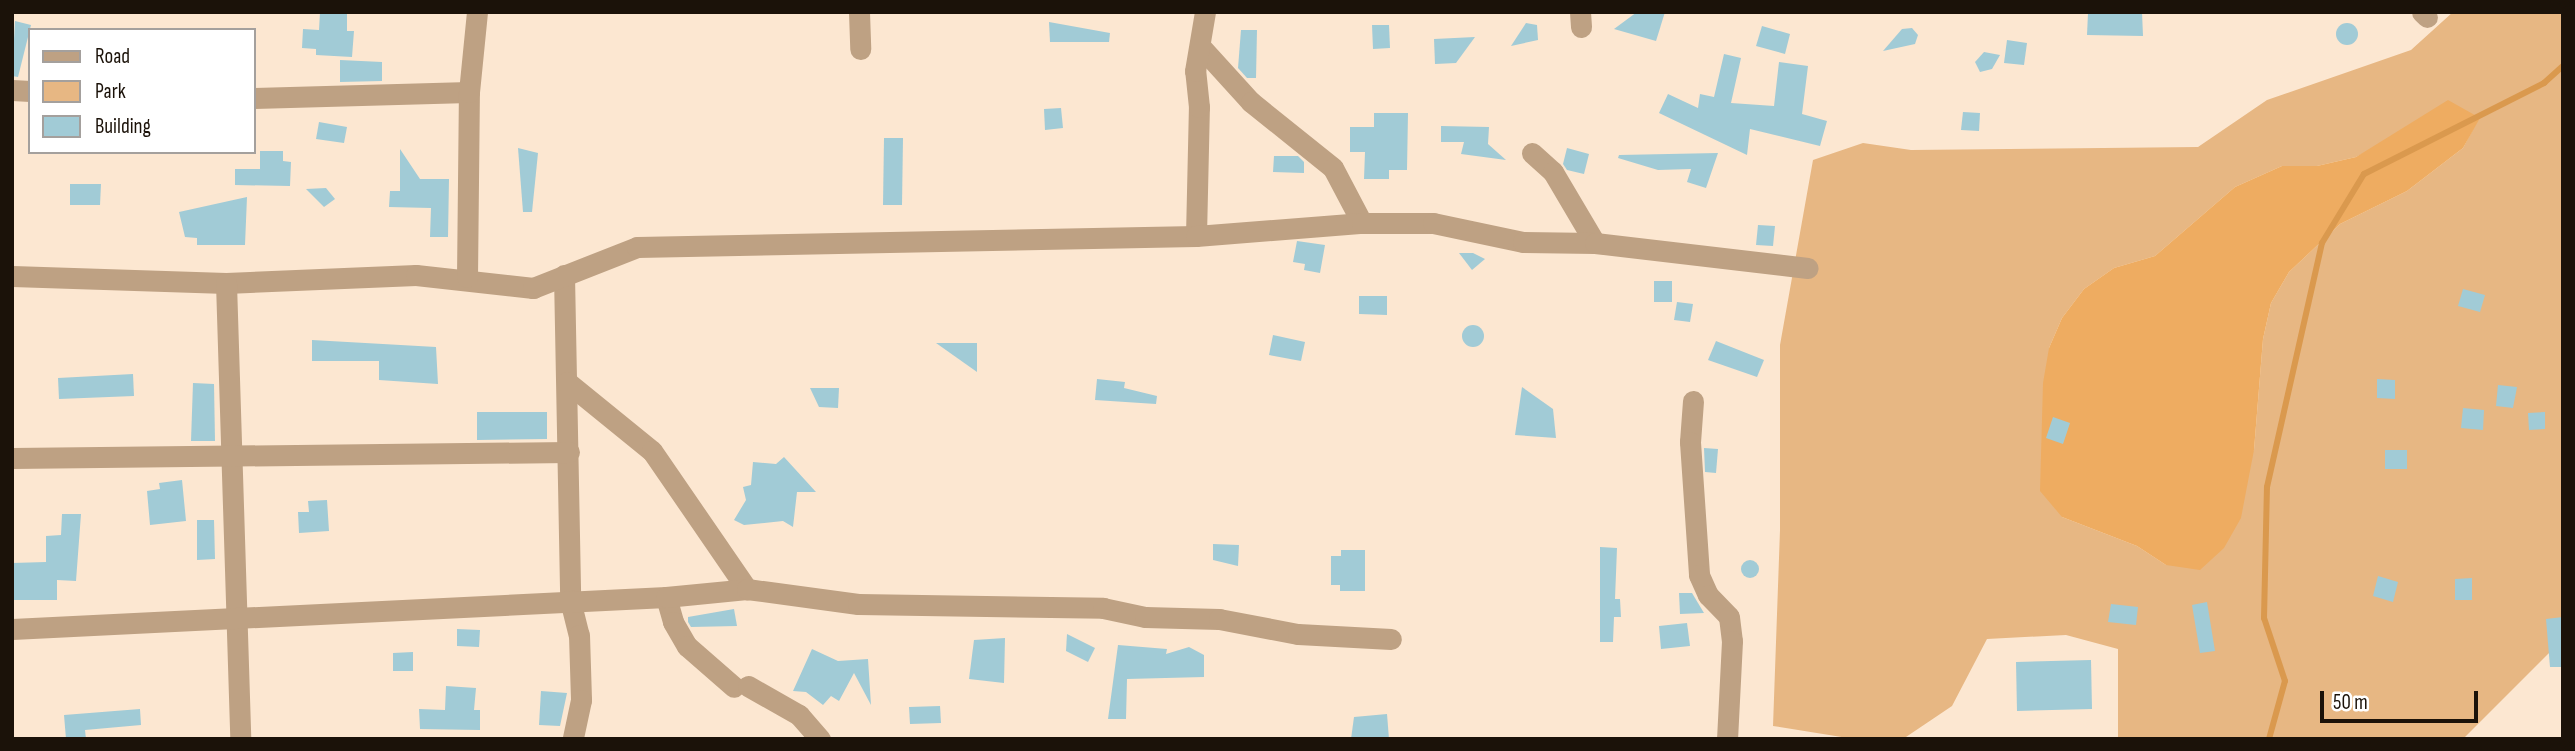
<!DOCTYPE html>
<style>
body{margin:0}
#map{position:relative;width:2575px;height:751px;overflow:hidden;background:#fce7d1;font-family:"Sofia Sans Condensed",sans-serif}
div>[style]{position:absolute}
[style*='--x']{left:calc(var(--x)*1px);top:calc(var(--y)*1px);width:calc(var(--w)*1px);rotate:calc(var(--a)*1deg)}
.green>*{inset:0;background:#e7b783}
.forest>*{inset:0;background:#eeac61}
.stream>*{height:6px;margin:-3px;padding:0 3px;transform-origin:3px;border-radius:3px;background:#da994e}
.building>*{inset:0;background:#a1cbd6}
.round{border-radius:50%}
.street>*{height:21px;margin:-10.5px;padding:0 10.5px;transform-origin:10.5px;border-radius:10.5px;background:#bea183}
span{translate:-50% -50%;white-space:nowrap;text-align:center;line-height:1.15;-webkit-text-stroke:5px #fff;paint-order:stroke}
.frame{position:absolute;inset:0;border:14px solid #1b1209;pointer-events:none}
.legend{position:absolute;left:28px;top:28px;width:228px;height:126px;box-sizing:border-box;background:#fff;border:2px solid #a4a09d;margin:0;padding:9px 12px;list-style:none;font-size:21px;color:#1b1209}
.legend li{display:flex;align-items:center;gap:14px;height:35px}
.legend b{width:35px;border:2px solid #a4a09d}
.scale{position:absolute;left:2320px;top:691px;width:158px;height:32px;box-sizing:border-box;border:4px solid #1b1209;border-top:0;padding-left:9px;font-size:21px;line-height:24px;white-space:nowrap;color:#1b1209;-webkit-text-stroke:5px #fff;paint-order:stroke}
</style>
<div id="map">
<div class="green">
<i style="clip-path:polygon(evenodd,2453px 12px,2563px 12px,2563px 639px,2463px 739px,2118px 739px,2118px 649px,2066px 635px,1987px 639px,1952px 706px,1903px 739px,1854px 739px,1773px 726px,1780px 530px,1780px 345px,1813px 160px,1863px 143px,1911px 150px,2198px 147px,2267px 100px,2411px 50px,2453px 12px,2479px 118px,2463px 148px,2407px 191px,2340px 224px,2289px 272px,2271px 303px,2263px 339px,2254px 450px,2166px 565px,2137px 546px,2062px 517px,2049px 348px,2062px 318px,2084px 289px,2114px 268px,2155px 256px,2235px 187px,2282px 166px,2317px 166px,2356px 157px,2388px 141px,2479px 118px)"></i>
</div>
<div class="forest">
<i style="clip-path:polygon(2448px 100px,2480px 118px,2463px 148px,2407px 191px,2340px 224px,2289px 272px,2271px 303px,2263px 339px,2254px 450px,2241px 518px,2224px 548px,2200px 570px,2166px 565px,2137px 546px,2062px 517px,2040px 491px,2043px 383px,2049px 348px,2062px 318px,2084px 289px,2114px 268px,2155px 256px,2235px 187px,2282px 166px,2317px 166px,2356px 157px)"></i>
</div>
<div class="stream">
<i style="--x:2269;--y:739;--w:60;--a:-74.6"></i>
<i style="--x:2285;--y:681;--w:66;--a:-108.4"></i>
<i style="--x:2264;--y:618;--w:131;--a:-88.7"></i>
<i style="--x:2267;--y:487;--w:250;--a:-77.3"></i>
<i style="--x:2322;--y:243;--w:81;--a:-58.7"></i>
<i style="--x:2364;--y:174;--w:202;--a:-26.8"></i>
<i style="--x:2544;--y:83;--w:25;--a:-42"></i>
</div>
<div class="building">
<i style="clip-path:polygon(320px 12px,347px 12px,347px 31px,354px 31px,352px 57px,316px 55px,316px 49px,302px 48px,303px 29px,319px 30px)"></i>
<i style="clip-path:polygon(1637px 12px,1665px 12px,1656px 41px,1614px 29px)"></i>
<i style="clip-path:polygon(2142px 12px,2143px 36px,2087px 35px,2088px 13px)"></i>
<i style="clip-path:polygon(15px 21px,31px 25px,18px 77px,12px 76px)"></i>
<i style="clip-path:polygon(1049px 22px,1110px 33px,1109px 42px,1050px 42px)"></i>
<i style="clip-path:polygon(1526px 23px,1537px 25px,1538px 40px,1511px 46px)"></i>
<i class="round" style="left:2336px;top:23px;width:22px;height:22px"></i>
<i style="clip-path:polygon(1372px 25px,1389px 25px,1390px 48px,1373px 49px)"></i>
<i style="clip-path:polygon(1762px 26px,1790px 34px,1785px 54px,1756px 46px)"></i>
<i style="clip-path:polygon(1912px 28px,1918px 35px,1915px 44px,1883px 51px,1902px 29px)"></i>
<i style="clip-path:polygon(1241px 30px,1257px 30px,1256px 78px,1247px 78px,1238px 68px)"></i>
<i style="clip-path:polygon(1475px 37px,1456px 63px,1435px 64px,1434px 39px)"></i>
<i style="clip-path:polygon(2007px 40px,2027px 43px,2024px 65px,2004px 63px)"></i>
<i style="clip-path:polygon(1984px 52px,2000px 55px,1992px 69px,1980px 72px,1975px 62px)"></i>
<i style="clip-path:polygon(1724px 54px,1741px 58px,1731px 103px,1774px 106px,1779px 62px,1808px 66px,1802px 114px,1827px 121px,1820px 146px,1750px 129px,1747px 155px,1659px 113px,1668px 94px,1698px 108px,1700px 94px,1714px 97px)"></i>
<i style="clip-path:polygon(340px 60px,382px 62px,382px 81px,340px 82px)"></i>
<i style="clip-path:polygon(1061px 108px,1063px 128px,1045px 130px,1044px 109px)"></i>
<i style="clip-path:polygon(1963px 112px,1980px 113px,1979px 131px,1961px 130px)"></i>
<i style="clip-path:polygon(1374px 113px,1408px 113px,1407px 170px,1389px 170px,1389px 179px,1364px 179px,1365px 152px,1350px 152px,1350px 127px,1374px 127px)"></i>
<i style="clip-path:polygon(319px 122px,347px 127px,344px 143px,316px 139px)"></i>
<i style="clip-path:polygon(1441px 126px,1489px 127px,1488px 144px,1506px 160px,1461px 154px,1464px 142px,1441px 142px)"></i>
<i style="clip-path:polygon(884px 138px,903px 138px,902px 205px,883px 205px)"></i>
<i style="clip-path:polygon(518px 148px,538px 153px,532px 212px,523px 212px)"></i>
<i style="clip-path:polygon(1567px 148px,1589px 154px,1584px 174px,1567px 170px,1563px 164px)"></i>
<i style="clip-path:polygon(400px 149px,420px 179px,449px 179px,448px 237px,430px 237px,431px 208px,389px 207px,390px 191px,400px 191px)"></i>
<i style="clip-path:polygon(260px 151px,283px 151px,283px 161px,291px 162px,290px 186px,235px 185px,235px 169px,260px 169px)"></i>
<i style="clip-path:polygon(1718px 153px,1706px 188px,1687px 182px,1691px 169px,1658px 170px,1618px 158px,1619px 155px)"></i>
<i style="clip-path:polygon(1274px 156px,1298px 156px,1304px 162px,1304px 173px,1273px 172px)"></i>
<i style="clip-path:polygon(70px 184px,101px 184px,100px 205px,70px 205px)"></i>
<i style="clip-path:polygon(326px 188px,335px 199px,324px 207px,306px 189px)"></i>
<i style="clip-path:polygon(247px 197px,245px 245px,197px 245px,197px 238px,185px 237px,179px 212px)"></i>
<i style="clip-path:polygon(1758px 225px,1775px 226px,1773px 246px,1756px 245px)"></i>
<i style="clip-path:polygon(1297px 241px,1325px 245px,1320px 273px,1304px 270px,1305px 264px,1293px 262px)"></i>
<i style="clip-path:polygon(1459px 253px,1473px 253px,1485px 259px,1472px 270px)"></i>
<i style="clip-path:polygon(1654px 281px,1672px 281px,1672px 302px,1654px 302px)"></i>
<i style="clip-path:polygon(2463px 289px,2485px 295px,2480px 312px,2458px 306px)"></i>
<i style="clip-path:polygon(1359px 296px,1387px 296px,1387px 315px,1359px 314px)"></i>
<i style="clip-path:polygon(1677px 302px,1693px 304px,1690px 322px,1674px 320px)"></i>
<i class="round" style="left:1462px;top:325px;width:22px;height:22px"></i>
<i style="clip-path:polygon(1273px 335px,1305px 342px,1301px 361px,1269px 355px)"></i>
<i style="clip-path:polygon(312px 340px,436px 347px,438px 384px,379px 380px,379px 361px,312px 361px)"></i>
<i style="clip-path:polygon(1716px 341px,1764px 360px,1757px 377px,1708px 360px)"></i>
<i style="clip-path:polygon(936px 343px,977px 343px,977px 372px)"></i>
<i style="clip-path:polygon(133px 374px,134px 396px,59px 399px,58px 378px)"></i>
<i style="clip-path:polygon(1097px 379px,1125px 382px,1124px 388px,1157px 396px,1156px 404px,1095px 400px)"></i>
<i style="clip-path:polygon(2377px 379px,2395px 380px,2395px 399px,2377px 398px)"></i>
<i style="clip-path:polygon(193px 383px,214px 384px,215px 441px,191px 441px)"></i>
<i style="clip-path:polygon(2498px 385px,2517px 387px,2513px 408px,2496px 406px)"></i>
<i style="clip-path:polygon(1522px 387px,1553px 409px,1556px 438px,1515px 435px)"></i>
<i style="clip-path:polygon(810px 388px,839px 388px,838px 408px,819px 407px)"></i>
<i style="clip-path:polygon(2463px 408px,2484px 410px,2483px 430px,2461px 428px)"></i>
<i style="clip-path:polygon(477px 412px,547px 412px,547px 439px,477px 440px)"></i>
<i style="clip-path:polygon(2545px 412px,2545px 429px,2529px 430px,2528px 413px)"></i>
<i style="clip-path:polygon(2053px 417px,2070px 423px,2063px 444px,2046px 438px)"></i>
<i style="clip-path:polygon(1704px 448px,1718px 449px,1716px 473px,1705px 472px)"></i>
<i style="clip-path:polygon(2385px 450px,2407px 450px,2407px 469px,2385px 469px)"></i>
<i style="clip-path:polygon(784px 457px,816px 492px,797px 492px,793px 527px,783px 521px,744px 525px,734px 520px,746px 500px,743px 487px,751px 485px,753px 462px,776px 464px)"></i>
<i style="clip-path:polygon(182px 480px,186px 521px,150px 525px,147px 491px,160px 489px,159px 483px)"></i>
<i style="clip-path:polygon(327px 500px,329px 531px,299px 533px,298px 512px,309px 512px,308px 501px)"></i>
<i style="clip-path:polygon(62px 514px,81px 514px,76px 581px,57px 580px,57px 600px,12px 600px,12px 563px,46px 562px,46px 536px,61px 535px)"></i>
<i style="clip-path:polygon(197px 520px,214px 520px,215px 559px,197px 560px)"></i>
<i style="clip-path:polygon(1213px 544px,1239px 545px,1238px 566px,1213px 560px)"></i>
<i style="clip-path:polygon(1600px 547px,1617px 548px,1615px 599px,1620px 599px,1621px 617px,1614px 617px,1613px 642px,1600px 642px)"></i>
<i style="clip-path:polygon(1341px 550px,1365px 550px,1365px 591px,1340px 591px,1340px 585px,1331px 585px,1331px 556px,1341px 556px)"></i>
<i class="round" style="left:1741px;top:560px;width:18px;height:18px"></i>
<i style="clip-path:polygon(2378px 576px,2398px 582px,2393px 602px,2373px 596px)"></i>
<i style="clip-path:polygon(2472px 578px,2472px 600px,2455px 600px,2455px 579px)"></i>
<i style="clip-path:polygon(1679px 593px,1692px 593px,1704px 613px,1680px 614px)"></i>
<i style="clip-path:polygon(2207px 602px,2215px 651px,2200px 653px,2192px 605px)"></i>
<i style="clip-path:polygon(2111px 604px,2138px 607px,2136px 625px,2108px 622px)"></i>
<i style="clip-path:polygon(734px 609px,737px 626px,691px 627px,688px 622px,688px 617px)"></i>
<i style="clip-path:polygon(2563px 617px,2563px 667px,2550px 667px,2546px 619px)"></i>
<i style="clip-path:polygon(1687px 623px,1690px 646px,1661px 649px,1659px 626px)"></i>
<i style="clip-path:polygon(457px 629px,480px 630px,479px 647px,457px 646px)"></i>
<i style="clip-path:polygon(1067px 634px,1095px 648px,1088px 662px,1066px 651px)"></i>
<i style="clip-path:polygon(1005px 638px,1004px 683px,969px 679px,974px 640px)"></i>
<i style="clip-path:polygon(1118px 645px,1167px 649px,1166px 654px,1189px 647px,1204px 655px,1204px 677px,1127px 679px,1126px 719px,1108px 719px)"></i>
<i style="clip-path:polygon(812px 649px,838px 661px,868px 659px,871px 705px,854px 673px,839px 701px,831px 696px,823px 705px,806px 692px,793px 691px)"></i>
<i style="clip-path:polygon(413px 652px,413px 671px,393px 671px,393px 653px)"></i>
<i style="clip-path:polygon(2091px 660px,2092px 709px,2017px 711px,2016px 662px)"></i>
<i style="clip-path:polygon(446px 686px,476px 688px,474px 710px,480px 710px,480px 730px,420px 729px,419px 709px,445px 710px)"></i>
<i style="clip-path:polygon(541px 691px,567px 693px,560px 726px,539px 725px)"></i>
<i style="clip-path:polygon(940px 706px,941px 723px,910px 724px,909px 707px)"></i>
<i style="clip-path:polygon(140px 709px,141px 725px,85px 730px,86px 739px,66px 739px,64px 715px)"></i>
<i style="clip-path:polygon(1387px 714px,1389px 739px,1351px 739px,1354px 717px)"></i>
</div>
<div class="street">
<i style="--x:859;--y:12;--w:37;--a:88"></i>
<i style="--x:1580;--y:12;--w:15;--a:86"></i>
<i style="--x:2422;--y:12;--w:7;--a:45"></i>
<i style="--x:1200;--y:46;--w:76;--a:47.7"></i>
<i style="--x:1251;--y:102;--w:105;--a:38.8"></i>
<i style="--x:1333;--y:168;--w:62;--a:62.2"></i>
<i style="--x:12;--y:90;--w:18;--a:3"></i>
<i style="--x:254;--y:98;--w:215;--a:-1.6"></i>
<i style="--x:1532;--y:153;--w:28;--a:42"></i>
<i style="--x:1553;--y:172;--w:82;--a:59.4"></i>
<i style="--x:1196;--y:236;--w:129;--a:-88.7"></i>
<i style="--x:1199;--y:107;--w:36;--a:-96"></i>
<i style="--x:1195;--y:71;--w:60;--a:-80.4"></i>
<i style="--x:564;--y:275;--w:325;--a:88.9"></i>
<i style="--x:570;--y:600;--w:36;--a:76"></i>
<i style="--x:579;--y:635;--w:65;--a:88.2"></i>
<i style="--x:581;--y:700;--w:40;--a:102"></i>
<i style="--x:12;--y:276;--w:214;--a:1.9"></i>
<i style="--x:226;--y:283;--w:190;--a:-2.4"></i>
<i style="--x:416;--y:275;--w:118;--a:6.3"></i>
<i style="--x:533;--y:288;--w:112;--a:-21.5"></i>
<i style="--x:637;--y:247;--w:559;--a:-1.13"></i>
<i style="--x:1196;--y:236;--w:167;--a:-4.5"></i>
<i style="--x:1362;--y:223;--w:71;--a:0"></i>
<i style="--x:1433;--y:223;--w:92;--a:11.9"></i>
<i style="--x:1523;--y:242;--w:72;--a:0.8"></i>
<i style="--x:1595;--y:243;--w:214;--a:6.7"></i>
<i style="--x:467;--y:277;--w:185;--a:-89.4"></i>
<i style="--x:469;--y:92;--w:80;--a:-84.3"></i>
<i style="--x:226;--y:283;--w:456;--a:88.2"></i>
<i style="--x:567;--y:382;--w:109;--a:39.1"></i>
<i style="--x:652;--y:451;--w:168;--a:55.5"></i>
<i style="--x:1693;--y:401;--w:41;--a:94.2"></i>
<i style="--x:1690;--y:442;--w:133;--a:86.1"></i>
<i style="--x:1699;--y:575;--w:22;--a:66"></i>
<i style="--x:1708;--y:595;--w:30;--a:46"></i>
<i style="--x:1729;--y:617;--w:24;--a:83"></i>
<i style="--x:1732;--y:641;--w:98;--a:92.9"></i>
<i style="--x:12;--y:458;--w:557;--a:-0.62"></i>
<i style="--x:666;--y:597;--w:26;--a:74"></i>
<i style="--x:673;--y:622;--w:28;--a:60"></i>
<i style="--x:687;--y:646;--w:62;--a:41.1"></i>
<i style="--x:12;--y:629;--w:655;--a:-2.8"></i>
<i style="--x:666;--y:597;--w:81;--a:-5.6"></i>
<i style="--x:747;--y:589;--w:112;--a:7.7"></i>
<i style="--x:858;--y:604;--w:245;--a:0.9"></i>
<i style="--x:1103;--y:608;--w:43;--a:12.1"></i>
<i style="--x:1145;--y:617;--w:74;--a:1.5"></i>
<i style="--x:1219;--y:619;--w:80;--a:10.8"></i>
<i style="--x:1298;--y:634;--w:93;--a:3.1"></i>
<i style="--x:748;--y:686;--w:59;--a:29.6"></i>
<i style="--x:799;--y:715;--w:32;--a:49"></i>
</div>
<div class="frame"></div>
<ul class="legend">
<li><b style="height:9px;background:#bea183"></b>Road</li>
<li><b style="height:19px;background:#e7b783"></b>Park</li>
<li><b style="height:19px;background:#a1cbd6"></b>Building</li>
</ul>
<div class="scale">50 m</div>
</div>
